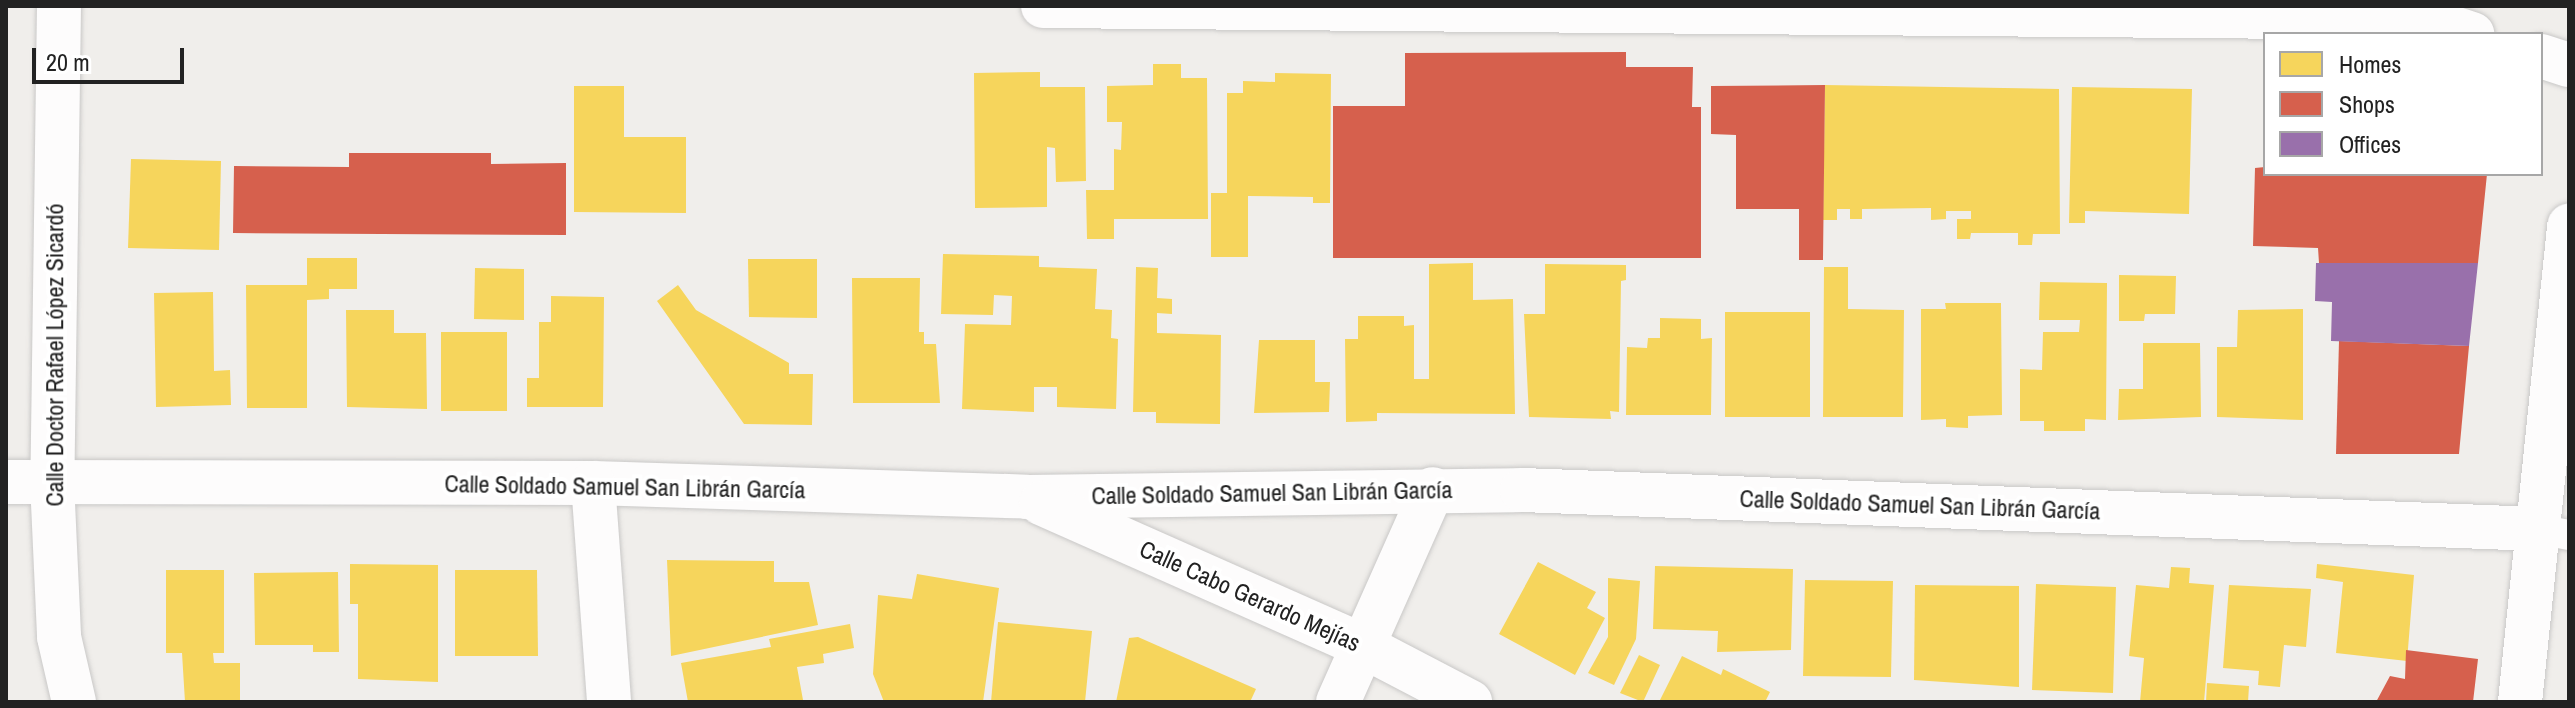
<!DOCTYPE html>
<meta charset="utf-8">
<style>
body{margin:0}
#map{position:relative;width:2575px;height:708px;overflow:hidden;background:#f0eeeb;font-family:"Archivo Narrow",sans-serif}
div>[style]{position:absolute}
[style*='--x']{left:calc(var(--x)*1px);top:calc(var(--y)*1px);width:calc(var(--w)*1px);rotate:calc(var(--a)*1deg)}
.homes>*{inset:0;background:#f6d55c}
.shops>*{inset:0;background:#d6604d}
.offices>*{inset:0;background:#9970ab}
.roads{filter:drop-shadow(0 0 2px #c9c8c7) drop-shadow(0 0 2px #c9c8c7)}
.lane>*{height:30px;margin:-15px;padding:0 15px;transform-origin:15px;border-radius:15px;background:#fdfcfc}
.street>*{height:44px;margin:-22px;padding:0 22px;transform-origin:22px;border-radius:22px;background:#fdfcfc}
span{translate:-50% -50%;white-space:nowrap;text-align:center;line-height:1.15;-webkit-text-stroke:8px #fff;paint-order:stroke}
.street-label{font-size:24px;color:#222}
.frame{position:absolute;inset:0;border:8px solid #222;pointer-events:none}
.legend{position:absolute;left:2263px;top:32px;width:280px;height:144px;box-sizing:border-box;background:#fff;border:2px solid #a7a7a7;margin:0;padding:10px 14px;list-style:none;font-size:24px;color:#222}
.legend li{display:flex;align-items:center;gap:16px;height:40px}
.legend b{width:40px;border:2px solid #a7a7a7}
.scale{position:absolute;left:32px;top:48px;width:152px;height:36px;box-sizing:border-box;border:4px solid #222;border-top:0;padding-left:10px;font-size:24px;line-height:28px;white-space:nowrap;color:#222;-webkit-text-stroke:6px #fff;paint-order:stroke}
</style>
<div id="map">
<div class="homes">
<i style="clip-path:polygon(1153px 64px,1181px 64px,1181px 78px,1207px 78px,1208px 219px,1114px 219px,1114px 239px,1087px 239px,1086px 190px,1114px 190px,1114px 149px,1121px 150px,1122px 122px,1107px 122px,1107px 86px,1153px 85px)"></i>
<i style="clip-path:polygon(1040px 72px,1040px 87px,1085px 87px,1086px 181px,1056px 182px,1055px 148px,1047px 147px,1047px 207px,975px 208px,974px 73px)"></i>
<i style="clip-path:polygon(1275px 73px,1331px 74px,1330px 203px,1313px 203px,1313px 197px,1248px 196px,1248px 257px,1211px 257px,1211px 193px,1227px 193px,1227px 93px,1243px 93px,1243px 81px,1275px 82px)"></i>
<i style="clip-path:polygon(1825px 85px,2059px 89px,2060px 234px,2033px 234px,2032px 245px,2018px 245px,2018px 233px,1971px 233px,1970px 239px,1957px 239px,1957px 219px,1971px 219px,1971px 211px,1946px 211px,1946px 219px,1931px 220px,1931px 208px,1862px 209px,1862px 219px,1850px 219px,1850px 209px,1837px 209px,1837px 220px,1823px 220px)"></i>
<i style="clip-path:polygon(574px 86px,624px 86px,624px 137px,686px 137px,686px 213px,574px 212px)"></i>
<i style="clip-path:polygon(2072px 87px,2192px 89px,2189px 214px,2085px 211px,2085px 223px,2069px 223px)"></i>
<i style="clip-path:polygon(131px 159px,221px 161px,219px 250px,128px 248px)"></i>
<i style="clip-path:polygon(943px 254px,1039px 256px,1039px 267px,1097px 269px,1095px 309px,1112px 310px,1111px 338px,1118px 339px,1116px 409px,1057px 407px,1057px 387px,1034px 387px,1034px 412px,962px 409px,965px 324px,1011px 325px,1012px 296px,994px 295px,993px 315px,941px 314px)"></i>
<i style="clip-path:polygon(307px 258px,357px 258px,357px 289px,329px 289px,329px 299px,307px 300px,307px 408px,247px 408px,246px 285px,307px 285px)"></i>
<i style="clip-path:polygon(748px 259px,817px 259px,817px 318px,749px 317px)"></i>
<i style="clip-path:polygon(1473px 263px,1473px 300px,1513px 299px,1515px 414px,1377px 413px,1377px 421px,1346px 422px,1345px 339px,1358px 339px,1358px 316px,1404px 316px,1404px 326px,1414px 325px,1414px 379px,1429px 379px,1429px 264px)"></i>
<i style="clip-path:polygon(1545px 264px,1626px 265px,1626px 280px,1621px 281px,1619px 412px,1610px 411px,1611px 419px,1529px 417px,1524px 314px,1545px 314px)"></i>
<i style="clip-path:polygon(1136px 267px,1158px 268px,1157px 298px,1172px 299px,1172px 314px,1157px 313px,1157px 333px,1221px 335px,1220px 424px,1156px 423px,1156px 412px,1133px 412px)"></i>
<i style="clip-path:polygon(1824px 267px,1848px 267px,1848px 309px,1904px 310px,1903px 417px,1823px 417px)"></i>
<i style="clip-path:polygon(475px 268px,524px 269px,524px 320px,474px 319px)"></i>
<i style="clip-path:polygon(2119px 275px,2176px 276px,2175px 314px,2145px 314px,2144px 321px,2119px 321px)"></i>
<i style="clip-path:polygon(852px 278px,920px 278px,919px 332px,924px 332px,924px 344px,936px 344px,940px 403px,853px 403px)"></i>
<i style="clip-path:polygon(2040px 282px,2107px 283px,2106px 420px,2085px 419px,2085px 431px,2044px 431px,2044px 421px,2020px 421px,2020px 369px,2042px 370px,2043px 332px,2079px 332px,2080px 320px,2039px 320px)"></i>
<i style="clip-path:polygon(678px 285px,696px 310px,789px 363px,789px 374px,813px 374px,812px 425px,744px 424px,657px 301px)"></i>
<i style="clip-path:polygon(213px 292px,214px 371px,230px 370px,231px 405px,156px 407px,154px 293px)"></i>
<i style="clip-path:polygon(551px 296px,604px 297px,603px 407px,527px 407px,527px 378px,539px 378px,539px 322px,551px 322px)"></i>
<i style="clip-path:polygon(1945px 303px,2001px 303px,2002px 415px,1968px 416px,1968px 428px,1946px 427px,1946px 419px,1921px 420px,1921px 309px,1946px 309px)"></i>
<i style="clip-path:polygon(2303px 309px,2303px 420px,2217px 417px,2217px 347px,2237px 347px,2238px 310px)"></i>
<i style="clip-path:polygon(346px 310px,394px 310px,394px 333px,426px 333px,427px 409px,347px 407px)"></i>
<i style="clip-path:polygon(1725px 312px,1810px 312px,1810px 417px,1725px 417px)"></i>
<i style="clip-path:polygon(1660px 318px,1701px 319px,1701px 339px,1712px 338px,1711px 415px,1626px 415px,1627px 347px,1647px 348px,1648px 338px,1660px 338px)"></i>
<i style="clip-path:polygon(441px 332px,507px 332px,507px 411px,441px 411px)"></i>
<i style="clip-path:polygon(1259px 340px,1315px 340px,1315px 382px,1330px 382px,1329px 412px,1254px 413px)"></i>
<i style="clip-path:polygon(2143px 343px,2200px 343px,2201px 417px,2118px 420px,2119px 389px,2143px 389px)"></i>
<i style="clip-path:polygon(667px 560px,774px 561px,774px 582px,809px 582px,818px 625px,671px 656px)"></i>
<i style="clip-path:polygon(1538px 562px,1596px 592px,1587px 608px,1605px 618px,1575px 675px,1499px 634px)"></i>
<i style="clip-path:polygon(350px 564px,438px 565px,438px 682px,358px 679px,358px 604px,350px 604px)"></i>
<i style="clip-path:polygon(2317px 564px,2414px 575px,2407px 661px,2336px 653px,2343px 582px,2316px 578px)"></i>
<i style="clip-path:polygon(1655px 566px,1793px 569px,1791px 650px,1717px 652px,1718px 631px,1653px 629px)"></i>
<i style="clip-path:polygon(2171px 567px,2190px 568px,2189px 583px,2214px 585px,2204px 702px,2140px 702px,2144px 658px,2129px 656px,2136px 585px,2169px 588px)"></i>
<i style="clip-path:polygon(166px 570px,224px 570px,224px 653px,213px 653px,214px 663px,240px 663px,240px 702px,185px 702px,182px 653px,166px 653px)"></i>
<i style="clip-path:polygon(455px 570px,537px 570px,538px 656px,455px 656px)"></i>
<i style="clip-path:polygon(338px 572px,339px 652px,313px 652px,313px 645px,255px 645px,254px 573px)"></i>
<i style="clip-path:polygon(917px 574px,999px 588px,983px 702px,884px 702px,873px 674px,878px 595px,912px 599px)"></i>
<i style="clip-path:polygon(1608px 578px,1640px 581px,1636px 639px,1614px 685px,1588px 673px,1608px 637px)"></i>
<i style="clip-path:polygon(1805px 580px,1893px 581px,1891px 677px,1803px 676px)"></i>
<i style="clip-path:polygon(2036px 584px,2116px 587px,2113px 693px,2032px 690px)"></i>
<i style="clip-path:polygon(1915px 585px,2019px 586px,2019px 687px,1914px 680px)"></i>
<i style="clip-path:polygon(2229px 585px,2311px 589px,2306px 647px,2284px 645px,2280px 687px,2258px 685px,2259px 671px,2223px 668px)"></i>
<i style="clip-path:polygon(998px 622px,1092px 631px,1085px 702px,991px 702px)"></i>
<i style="clip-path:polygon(850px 624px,854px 648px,823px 654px,824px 663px,797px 667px,803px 700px,688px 702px,681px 663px,771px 647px,769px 639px)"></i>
<i style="clip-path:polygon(1138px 637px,1256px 689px,1250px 702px,1116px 702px,1129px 638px)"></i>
<i style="clip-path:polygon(1639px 655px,1660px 665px,1643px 702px,1620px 693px)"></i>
<i style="clip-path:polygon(1682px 656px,1721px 675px,1723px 669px,1770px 692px,1765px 702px,1659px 702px)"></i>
<i style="clip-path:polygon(2207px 683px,2249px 686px,2248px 702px,2206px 702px)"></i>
</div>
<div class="shops">
<i style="clip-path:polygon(1626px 52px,1626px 67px,1693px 67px,1692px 107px,1701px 107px,1701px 258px,1333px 258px,1333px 106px,1405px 106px,1405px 53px)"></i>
<i style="clip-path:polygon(1825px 85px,1823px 260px,1799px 260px,1799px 209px,1736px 209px,1736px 135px,1711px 134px,1711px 86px)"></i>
<i style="clip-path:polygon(349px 153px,491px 153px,491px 164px,566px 163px,566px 235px,233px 233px,234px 166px,349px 167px)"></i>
<i style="clip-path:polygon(2265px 167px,2265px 174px,2487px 174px,2478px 263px,2319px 263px,2318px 248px,2253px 246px,2255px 168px)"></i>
<i style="clip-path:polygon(2339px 341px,2469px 346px,2459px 454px,2336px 454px)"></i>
<i style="clip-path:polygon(2406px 650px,2478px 659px,2473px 702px,2376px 702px,2390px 676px,2405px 679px)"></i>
</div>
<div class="offices">
<i style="clip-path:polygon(2316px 263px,2478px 263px,2469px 346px,2331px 341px,2332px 302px,2315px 301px)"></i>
</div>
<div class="roads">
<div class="lane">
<i style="--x:2538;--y:529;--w:32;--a:11"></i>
</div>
<div class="street">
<i style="--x:59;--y:6;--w:475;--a:90.8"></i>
<i style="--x:52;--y:481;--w:156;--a:87.4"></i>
<i style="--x:59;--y:637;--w:67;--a:77"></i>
<i style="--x:1043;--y:6;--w:1380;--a:0.5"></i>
<i style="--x:2423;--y:18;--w:52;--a:18.1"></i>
<i style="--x:2541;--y:56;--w:29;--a:18"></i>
<i style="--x:6;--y:482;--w:587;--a:0.1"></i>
<i style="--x:593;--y:483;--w:434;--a:1.8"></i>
<i style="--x:1027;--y:497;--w:495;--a:-0.8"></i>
<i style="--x:1522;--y:490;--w:1017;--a:2.2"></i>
<i style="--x:593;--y:483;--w:220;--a:85.8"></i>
<i style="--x:1041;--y:503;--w:352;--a:23.9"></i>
<i style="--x:1363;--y:646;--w:121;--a:27.6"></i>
<i style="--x:1338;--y:702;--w:233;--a:-66"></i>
<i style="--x:2520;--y:702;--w:479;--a:-84.1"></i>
</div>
</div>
<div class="street-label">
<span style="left:55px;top:355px;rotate:-90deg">Calle Doctor Rafael López Sicardó</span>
<span style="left:625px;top:487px;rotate:1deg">Calle Soldado Samuel San Librán García</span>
<span style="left:1272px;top:493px;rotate:-1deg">Calle Soldado Samuel San Librán García</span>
<span style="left:1920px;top:505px;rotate:2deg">Calle Soldado Samuel San Librán García</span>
<span style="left:1250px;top:596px;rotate:24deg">Calle Cabo Gerardo Mejías</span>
</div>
<div class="frame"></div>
<ul class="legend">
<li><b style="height:22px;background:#f6d55c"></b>Homes</li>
<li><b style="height:22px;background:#d6604d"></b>Shops</li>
<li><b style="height:22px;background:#9970ab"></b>Offices</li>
</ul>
<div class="scale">20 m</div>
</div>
